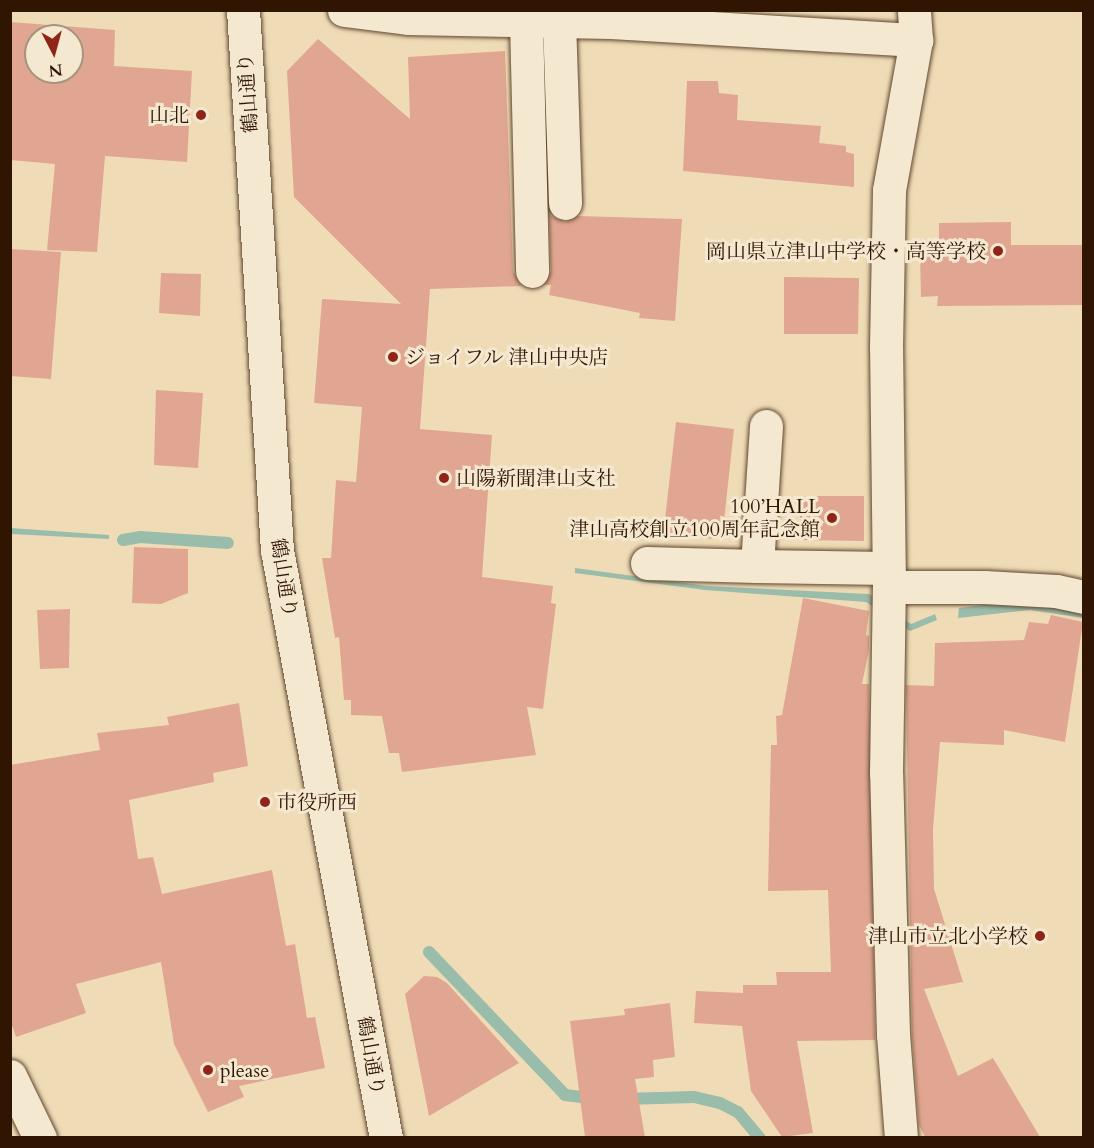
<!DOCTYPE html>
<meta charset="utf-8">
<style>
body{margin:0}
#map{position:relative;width:1094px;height:1148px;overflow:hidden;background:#efdcb7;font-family:Cardo,"Noto Serif JP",serif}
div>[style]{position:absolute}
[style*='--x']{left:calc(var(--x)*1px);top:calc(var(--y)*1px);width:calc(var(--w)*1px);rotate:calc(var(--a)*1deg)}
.water>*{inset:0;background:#9abcaa}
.stream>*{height:12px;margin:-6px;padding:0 6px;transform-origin:6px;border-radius:6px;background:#9abcaa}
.building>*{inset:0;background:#e1a691}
.roads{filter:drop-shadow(0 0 2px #60472f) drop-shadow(0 0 2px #60472f)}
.minor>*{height:33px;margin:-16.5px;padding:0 16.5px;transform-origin:16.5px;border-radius:16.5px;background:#f5e8d0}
.dots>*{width:16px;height:16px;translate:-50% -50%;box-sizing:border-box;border:3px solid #f5e8d0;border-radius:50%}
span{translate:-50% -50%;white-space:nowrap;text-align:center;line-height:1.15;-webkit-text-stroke:6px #f5e8d0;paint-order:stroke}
.street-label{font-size:20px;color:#301502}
.poi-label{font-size:20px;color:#301502}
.right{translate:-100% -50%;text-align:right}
.left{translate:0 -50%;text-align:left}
.frame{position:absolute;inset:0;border:12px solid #301502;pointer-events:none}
.north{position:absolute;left:24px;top:24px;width:60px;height:60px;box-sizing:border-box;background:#f5e8d0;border:2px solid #a6947e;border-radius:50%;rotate:174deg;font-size:16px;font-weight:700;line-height:24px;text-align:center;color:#301502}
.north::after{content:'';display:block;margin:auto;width:21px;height:27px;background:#8f2418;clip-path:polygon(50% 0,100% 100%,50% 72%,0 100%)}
</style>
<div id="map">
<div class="water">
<i style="clip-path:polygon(11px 528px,109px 535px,109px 539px,11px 534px)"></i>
<i style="clip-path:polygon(575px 568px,707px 586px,869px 594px,911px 624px,935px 614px,937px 620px,910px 631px,866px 602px,705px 590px,575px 573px)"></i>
<i style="clip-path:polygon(999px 603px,1064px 608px,1084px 612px,1083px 618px,1030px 610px,958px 618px,959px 608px)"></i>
</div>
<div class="stream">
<i style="--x:123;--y:540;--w:17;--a:-10"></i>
<i style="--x:140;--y:537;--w:88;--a:3.9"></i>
<i style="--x:429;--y:952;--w:197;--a:46.4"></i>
<i style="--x:565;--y:1095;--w:31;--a:7"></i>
<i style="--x:623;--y:1099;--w:71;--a:-1.6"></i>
<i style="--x:694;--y:1097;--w:27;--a:13"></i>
<i style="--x:720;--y:1103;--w:20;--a:27"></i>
<i style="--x:738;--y:1112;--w:34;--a:50"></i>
</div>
<div class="building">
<i style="clip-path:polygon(evenodd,10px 22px,115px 30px,114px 66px,192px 71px,187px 162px,105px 156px,97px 252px,47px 250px,55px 164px,10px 160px,10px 22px,36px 36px,72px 36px,72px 72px,36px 72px,36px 36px)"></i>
<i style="clip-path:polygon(318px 39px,410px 119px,408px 57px,505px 51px,513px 271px,521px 286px,430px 289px,420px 429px,492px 435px,482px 577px,553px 586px,551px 603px,556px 604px,543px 709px,527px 707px,536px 755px,402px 772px,399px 753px,389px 753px,382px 716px,351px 715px,351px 700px,344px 700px,339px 637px,335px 638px,322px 558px,331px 558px,336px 480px,356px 482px,362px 407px,314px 403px,322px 299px,401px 304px,294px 197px,287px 71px)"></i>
<i style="clip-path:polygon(687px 81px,718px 81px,719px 93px,738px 95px,737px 120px,821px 126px,819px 143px,846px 146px,846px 152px,854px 154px,854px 187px,683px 171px)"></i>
<i style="clip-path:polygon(549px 215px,565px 222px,578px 216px,682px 219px,675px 321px,639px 318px,640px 313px,549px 295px,551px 285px,543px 285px,551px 271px)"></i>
<i style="clip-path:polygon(1011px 222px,1011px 245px,1083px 245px,1083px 305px,937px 306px,938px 296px,921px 297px,920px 254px,939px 254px,939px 223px)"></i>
<i style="clip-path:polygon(10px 249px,61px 252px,51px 379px,10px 376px)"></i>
<i style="clip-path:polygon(161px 273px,201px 274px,200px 316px,159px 313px)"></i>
<i style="clip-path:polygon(784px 277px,859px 278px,858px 334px,784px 334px)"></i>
<i style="clip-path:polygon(156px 390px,203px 393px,198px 468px,154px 465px)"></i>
<i style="clip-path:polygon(676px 422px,734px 429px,722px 539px,663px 537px)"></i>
<i style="clip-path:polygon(800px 496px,864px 496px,864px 541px,800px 540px)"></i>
<i style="clip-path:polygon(134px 547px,188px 549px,188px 593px,161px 604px,132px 603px)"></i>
<i style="clip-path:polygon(803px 598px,869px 611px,866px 635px,869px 636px,869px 650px,862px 684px,869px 684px,875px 1040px,797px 1041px,813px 1133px,782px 1137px,751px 1091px,742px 1026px,694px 1023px,696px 991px,743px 993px,743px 985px,777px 985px,776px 972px,831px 972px,828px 890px,768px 891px,771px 745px,777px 745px,776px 716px,782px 715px)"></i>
<i style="clip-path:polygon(70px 609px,69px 668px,40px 669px,37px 610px)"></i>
<i style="clip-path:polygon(1051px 615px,1083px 622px,1065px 742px,1004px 730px,1004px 745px,940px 742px,933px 829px,934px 889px,963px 982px,924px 989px,958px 1076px,993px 1058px,1040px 1137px,925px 1137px,919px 1125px,912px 1034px,906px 685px,934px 686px,935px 643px,1024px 640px,1029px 622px,1048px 624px)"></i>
<i style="clip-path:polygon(239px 703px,248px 766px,213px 773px,214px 782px,129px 800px,138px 859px,153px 857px,162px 894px,272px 870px,286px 946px,295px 944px,307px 1018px,315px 1017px,325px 1068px,239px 1086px,244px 1097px,208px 1112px,174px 1044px,161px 962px,76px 984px,86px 1013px,16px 1037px,10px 1019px,10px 765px,100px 750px,97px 733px,169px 725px,167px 717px)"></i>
<i style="clip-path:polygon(424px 976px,437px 977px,447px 983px,519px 1063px,429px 1116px,405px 994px)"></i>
<i style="clip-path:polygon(670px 1003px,675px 1057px,653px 1060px,654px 1077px,635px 1079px,645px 1137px,585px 1137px,570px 1021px,625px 1015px,624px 1009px)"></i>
</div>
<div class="roads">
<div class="minor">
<i style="--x:243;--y:10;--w:541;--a:86.4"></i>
<i style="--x:277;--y:550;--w:598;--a:79.5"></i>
<i style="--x:344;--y:10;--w:64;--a:7.1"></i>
<i style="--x:408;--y:18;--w:203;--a:1.1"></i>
<i style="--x:611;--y:22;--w:306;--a:3.4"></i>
<i style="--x:526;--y:21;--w:250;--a:88.6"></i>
<i style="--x:559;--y:21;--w:182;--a:88.1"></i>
<i style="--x:766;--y:426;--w:140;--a:93.7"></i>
<i style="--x:757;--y:566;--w:130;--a:0.9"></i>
<i style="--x:647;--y:563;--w:110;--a:1.6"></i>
<i style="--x:889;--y:587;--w:95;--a:0"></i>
<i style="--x:984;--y:587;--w:72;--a:3.2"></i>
<i style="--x:1056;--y:591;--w:29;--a:12"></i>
<i style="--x:10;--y:1076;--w:69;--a:64.2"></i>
<i style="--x:901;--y:1138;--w:103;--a:-94.4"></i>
<i style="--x:893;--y:1035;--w:262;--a:-91.5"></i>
<i style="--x:886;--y:773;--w:186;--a:-89.1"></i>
<i style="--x:889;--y:587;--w:240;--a:-90.7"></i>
<i style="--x:886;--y:347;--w:157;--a:-88.9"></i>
<i style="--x:889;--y:190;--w:152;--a:-79.8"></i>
<i style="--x:916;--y:40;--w:30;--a:-94"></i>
</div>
</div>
<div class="dots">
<i style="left:201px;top:115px;background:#8f2418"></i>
<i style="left:998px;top:251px;background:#8f2418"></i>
<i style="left:393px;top:357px;background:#8f2418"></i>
<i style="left:444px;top:478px;background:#8f2418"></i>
<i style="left:832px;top:518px;background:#8f2418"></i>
<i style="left:265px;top:802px;background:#8f2418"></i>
<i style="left:1040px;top:936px;background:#8f2418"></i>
<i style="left:208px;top:1070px;background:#8f2418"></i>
</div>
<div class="street-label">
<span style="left:248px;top:93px;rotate:-94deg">鶴山通り</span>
<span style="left:284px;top:578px;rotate:81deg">鶴山通り</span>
<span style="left:371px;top:1056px;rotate:80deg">鶴山通り</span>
</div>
<div class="poi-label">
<span class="right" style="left:189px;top:115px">山北</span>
<span class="right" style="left:986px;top:251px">岡山県立津山中学校・高等学校</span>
<span class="left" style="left:405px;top:357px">ジョイフル 津山中央店</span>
<span class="left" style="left:456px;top:478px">山陽新聞津山支社</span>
<span class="right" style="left:820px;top:518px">100’HALL<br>津山高校創立100周年記念館</span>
<span class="left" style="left:277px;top:802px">市役所西</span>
<span class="right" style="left:1028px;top:936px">津山市立北小学校</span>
<span class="left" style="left:220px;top:1070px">please</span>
</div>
<div class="frame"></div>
<div class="north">N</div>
</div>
